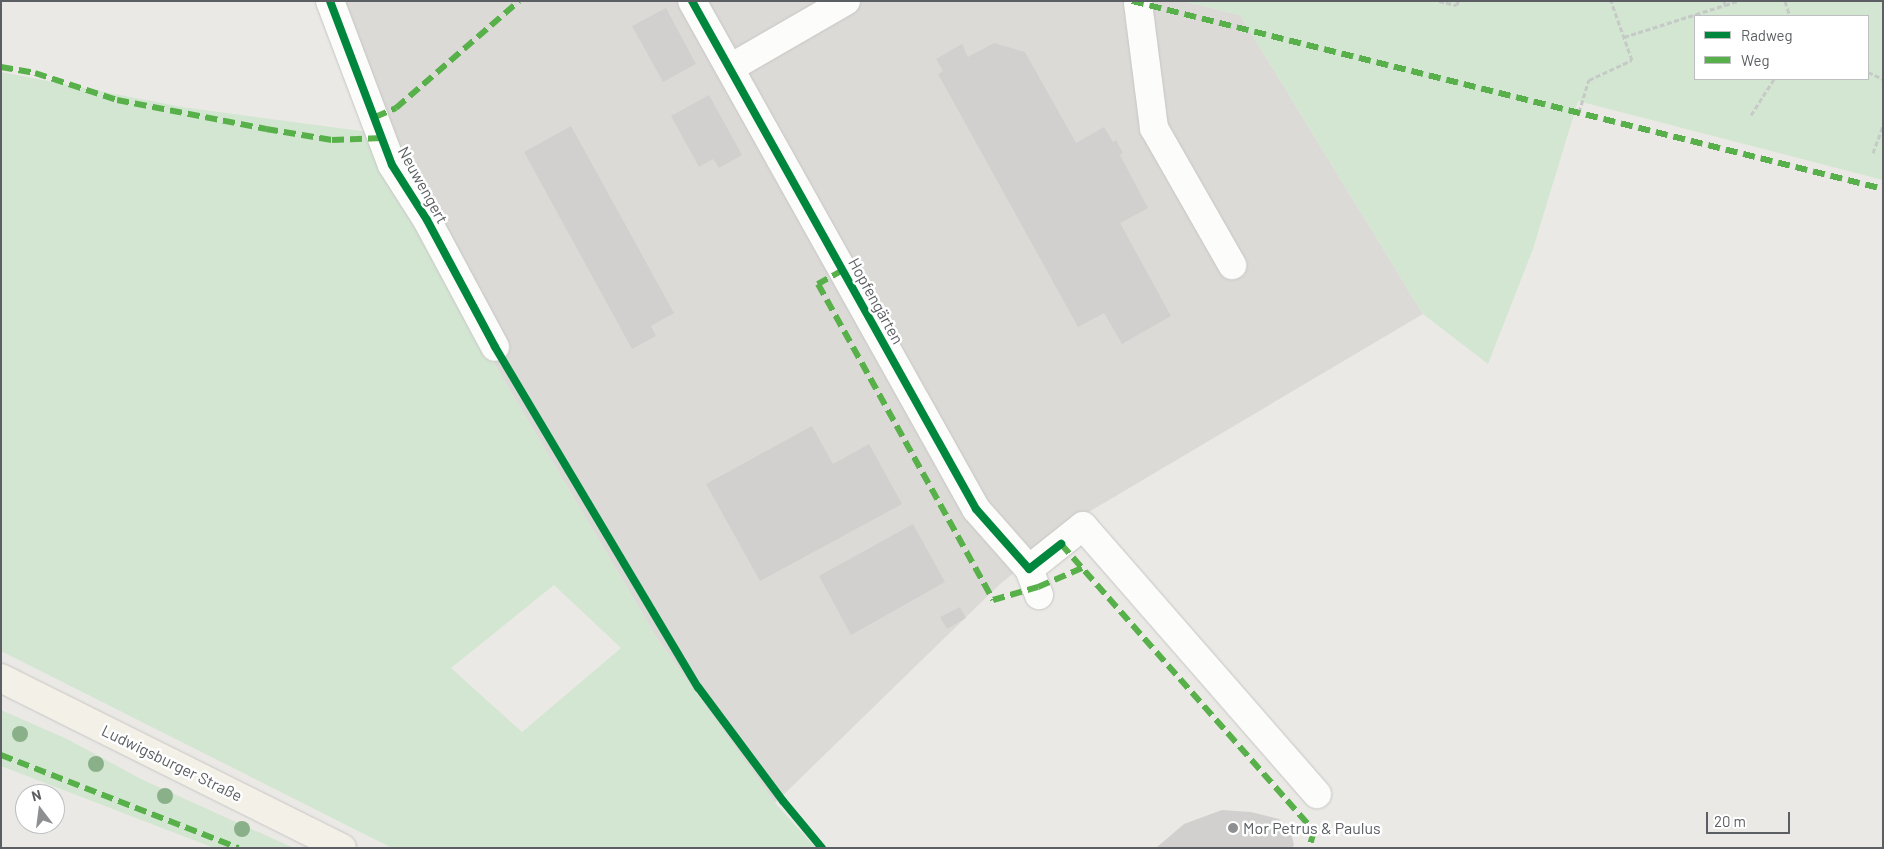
<!DOCTYPE html>
<meta charset="utf-8">
<style>
body{margin:0}
#map{position:relative;width:1884px;height:849px;overflow:hidden;background:#ebe9e5;font-family:Barlow,sans-serif}
div>[style]{position:absolute}
[style*='--x']{left:calc(var(--x)*1px);top:calc(var(--y)*1px);width:calc(var(--w)*1px);rotate:calc(var(--a)*1deg)}
.industrial>*{inset:0;background:#dcdad6}
.green>*{inset:0;background:#d3e6d1}
.building>*{inset:0;background:#d1d0ce}
.path>*{height:3px;margin-top:-1.5px;transform-origin:0;background:repeating-linear-gradient(90deg,#c5cac7 0 5px,transparent 0 7.5px)}
.roads{filter:drop-shadow(0 0 1px #c6c6c6) drop-shadow(0 0 1px #c6c6c6)}
.minor>*{height:28px;margin:-14px;padding:0 14px;transform-origin:14px;border-radius:14px;background:#fcfcfb}
.major>*{height:28px;margin:-14px;padding:0 14px;transform-origin:14px;border-radius:14px;background:#f2f0e7}
.quiet>*{height:6px;margin-top:-3px;transform-origin:0;background:repeating-linear-gradient(90deg,#58b04a 0 12px,transparent 0 18px)}
.cycleway>*{height:8px;margin:-4px;padding:0 4px;transform-origin:4px;border-radius:4px;background:#00873e}
.trees>*{width:16px;height:16px;margin:-8px;border-radius:50%;background:#8ab089}
.dots>*{width:14px;height:14px;translate:-50% -50%;box-sizing:border-box;border:2px solid #fff;border-radius:50%}
span{translate:-50% -50%;white-space:nowrap;text-align:center;line-height:1.15;-webkit-text-stroke:5px #fff;paint-order:stroke}
.street-label{font-size:16px;color:#5b5e62}
.poi-label{font-size:16px;color:#5b5e62}
.left{translate:0 -50%;text-align:left}
.frame{position:absolute;inset:0;border:2px solid #5b5e62;pointer-events:none}
.legend{position:absolute;left:1694px;top:15px;width:175px;height:65px;box-sizing:border-box;background:#fff;border:1px solid #bdbfc0;margin:0;padding:6px 9px;list-style:none;font-size:15px;color:#5b5e62}
.legend li{display:flex;align-items:center;gap:10px;height:25px}
.legend b{width:25px;border:1px solid #bdbfc0}
.north{position:absolute;left:15px;top:784px;width:50px;height:50px;box-sizing:border-box;background:#fff;border:1px solid #bdbfc0;border-radius:50%;rotate:345deg;font-size:14px;font-weight:700;line-height:20px;text-align:center;color:#5b5e62}
.north::after{content:'';display:block;margin:auto;width:18px;height:22px;background:#8d8f90;clip-path:polygon(50% 0,100% 100%,50% 72%,0 100%)}
.scale{position:absolute;left:1706px;top:812px;width:84px;height:22px;box-sizing:border-box;border:2px solid #5b5e62;border-top:0;padding-left:6px;font-size:15px;line-height:18px;white-space:nowrap;color:#5b5e62;-webkit-text-stroke:4px #fff;paint-order:stroke}
</style>
<div id="map">
<div class="industrial">
<i style="clip-path:polygon(338px 1px,1183px 1px,1240px 15px,1423px 314px,1087px 513px,999px 585px,775px 803px,657px 638px,447px 284px,361px 131px,387px 134px)"></i>
</div>
<div class="green">
<i style="clip-path:polygon(evenodd,1183px 1px,1883px 1px,1883px 180px,1578px 101px,1533px 249px,1488px 364px,1423px 314px,1240px 15px,1183px 1px,1695px 16px,1868px 16px,1868px 79px,1695px 79px,1695px 16px)"></i>
<i style="clip-path:polygon(evenodd,1px 72px,182px 107px,361px 131px,447px 284px,657px 638px,775px 803px,816px 848px,392px 848px,1px 651px,1px 72px,554px 585px,621px 648px,522px 732px,451px 668px,554px 585px)"></i>
<i style="clip-path:polygon(1px 710px,67px 739px,143px 780px,294px 848px,214px 848px,1px 766px)"></i>
</div>
<div class="building">
<i style="clip-path:polygon(666px 8px,696px 64px,663px 82px,632px 26px)"></i>
<i style="clip-path:polygon(994px 43px,1025px 52px,1076px 143px,1104px 127px,1113px 142px,1116px 140px,1123px 153px,1120px 155px,1148px 208px,1120px 223px,1171px 316px,1122px 344px,1104px 313px,1078px 327px,938px 74px,943px 71px,936px 59px,962px 44px,968px 57px)"></i>
<i style="clip-path:polygon(709px 95px,742px 155px,719px 168px,713px 159px,699px 167px,671px 116px)"></i>
<i style="clip-path:polygon(571px 126px,674px 313px,651px 326px,656px 336px,632px 349px,524px 152px)"></i>
<i style="clip-path:polygon(812px 426px,833px 464px,869px 444px,902px 504px,760px 581px,706px 484px)"></i>
<i style="clip-path:polygon(913px 524px,945px 582px,851px 635px,819px 576px)"></i>
<i style="clip-path:polygon(960px 607px,966px 618px,947px 629px,940px 617px)"></i>
<i style="clip-path:polygon(1222px 810px,1251px 812px,1279px 819px,1291px 832px,1294px 845px,1292px 848px,1156px 848px,1184px 824px)"></i>
</div>
<div class="path">
<i style="--x:1439;--y:1;--w:18;--a:13"></i>
<i style="--x:1457;--y:5;--w:4;--a:-76"></i>
<i style="--x:1785;--y:1;--w:16;--a:72"></i>
<i style="--x:1725;--y:5;--w:14;--a:-17"></i>
<i style="--x:1624;--y:37;--w:106;--a:-17.6"></i>
<i style="--x:1725;--y:5;--w:4;--a:-104"></i>
<i style="--x:1868;--y:72;--w:17;--a:25"></i>
<i style="--x:1579;--y:112;--w:34;--a:-73"></i>
<i style="--x:1589;--y:80;--w:47;--a:-24.9"></i>
<i style="--x:1632;--y:60;--w:63;--a:-109.6"></i>
<i style="--x:1751;--y:115;--w:43;--a:-57.4"></i>
<i style="--x:1873;--y:153;--w:29;--a:-70"></i>
</div>
<div class="roads">
<div class="minor">
<i style="--x:330;--y:1;--w:175;--a:69.3"></i>
<i style="--x:392;--y:165;--w:65;--a:57.5"></i>
<i style="--x:427;--y:220;--w:144;--a:61.8"></i>
<i style="--x:692;--y:1;--w:582;--a:60.79"></i>
<i style="--x:976;--y:509;--w:80;--a:48.5"></i>
<i style="--x:1029;--y:569;--w:69;--a:-38.5"></i>
<i style="--x:1083;--y:526;--w:356;--a:48.9"></i>
<i style="--x:1138;--y:3;--w:126;--a:82.7"></i>
<i style="--x:1154;--y:128;--w:158;--a:60.3"></i>
<i style="--x:730;--y:68;--w:134;--a:-30"></i>
<i style="--x:1029;--y:569;--w:28;--a:69"></i>
</div>
<div class="major">
<i style="--x:1;--y:678;--w:381;--a:26.5"></i>
</div>
</div>
<div class="quiet">
<i style="--x:1132;--y:1;--w:774;--a:14.05"></i>
<i style="--x:1;--y:67;--w:35;--a:10"></i>
<i style="--x:35;--y:73;--w:86;--a:18.2"></i>
<i style="--x:117;--y:100;--w:152;--a:11"></i>
<i style="--x:266;--y:129;--w:67;--a:9.5"></i>
<i style="--x:332;--y:140;--w:51;--a:-2.2"></i>
<i style="--x:375;--y:117;--w:23;--a:-23"></i>
<i style="--x:396;--y:108;--w:163;--a:-41"></i>
<i style="--x:843;--y:270;--w:29;--a:151"></i>
<i style="--x:818;--y:284;--w:361;--a:61"></i>
<i style="--x:993;--y:600;--w:47;--a:-16.1"></i>
<i style="--x:1038;--y:587;--w:48;--a:-23.4"></i>
<i style="--x:1061;--y:544;--w:383;--a:48.6"></i>
<i style="--x:1314;--y:831;--w:18;--a:106"></i>
<i style="--x:1;--y:755;--w:255;--a:21.4"></i>
</div>
<div class="cycleway">
<i style="--x:330;--y:1;--w:175;--a:69.3"></i>
<i style="--x:392;--y:165;--w:65;--a:57.5"></i>
<i style="--x:427;--y:220;--w:144;--a:61.8"></i>
<i style="--x:495;--y:347;--w:396;--a:59.2"></i>
<i style="--x:698;--y:687;--w:142;--a:53.3"></i>
<i style="--x:783;--y:801;--w:61;--a:50.3"></i>
<i style="--x:692;--y:1;--w:582;--a:60.79"></i>
<i style="--x:976;--y:509;--w:80;--a:48.5"></i>
<i style="--x:1029;--y:569;--w:41;--a:-38"></i>
</div>
<div class="trees">
<i style="left:20px;top:734px"></i>
<i style="left:96px;top:764px"></i>
<i style="left:165px;top:796px"></i>
<i style="left:242px;top:829px"></i>
</div>
<div class="dots">
<i style="left:1233px;top:828px;background:#8d8f90"></i>
</div>
<div class="street-label">
<span style="left:423px;top:185px;rotate:61deg">Neuwengert</span>
<span style="left:876px;top:301px;rotate:61deg">Hopfengärten</span>
<span style="left:172px;top:763px;rotate:26deg">Ludwigsburger Straße</span>
</div>
<div class="poi-label">
<span class="left" style="left:1243px;top:828px">Mor Petrus &amp; Paulus</span>
</div>
<div class="frame"></div>
<ul class="legend">
<li><b style="height:6px;background:#00873e"></b>Radweg</li>
<li><b style="height:6px;background:#58b04a"></b>Weg</li>
</ul>
<div class="north">N</div>
<div class="scale">20 m</div>
</div>
